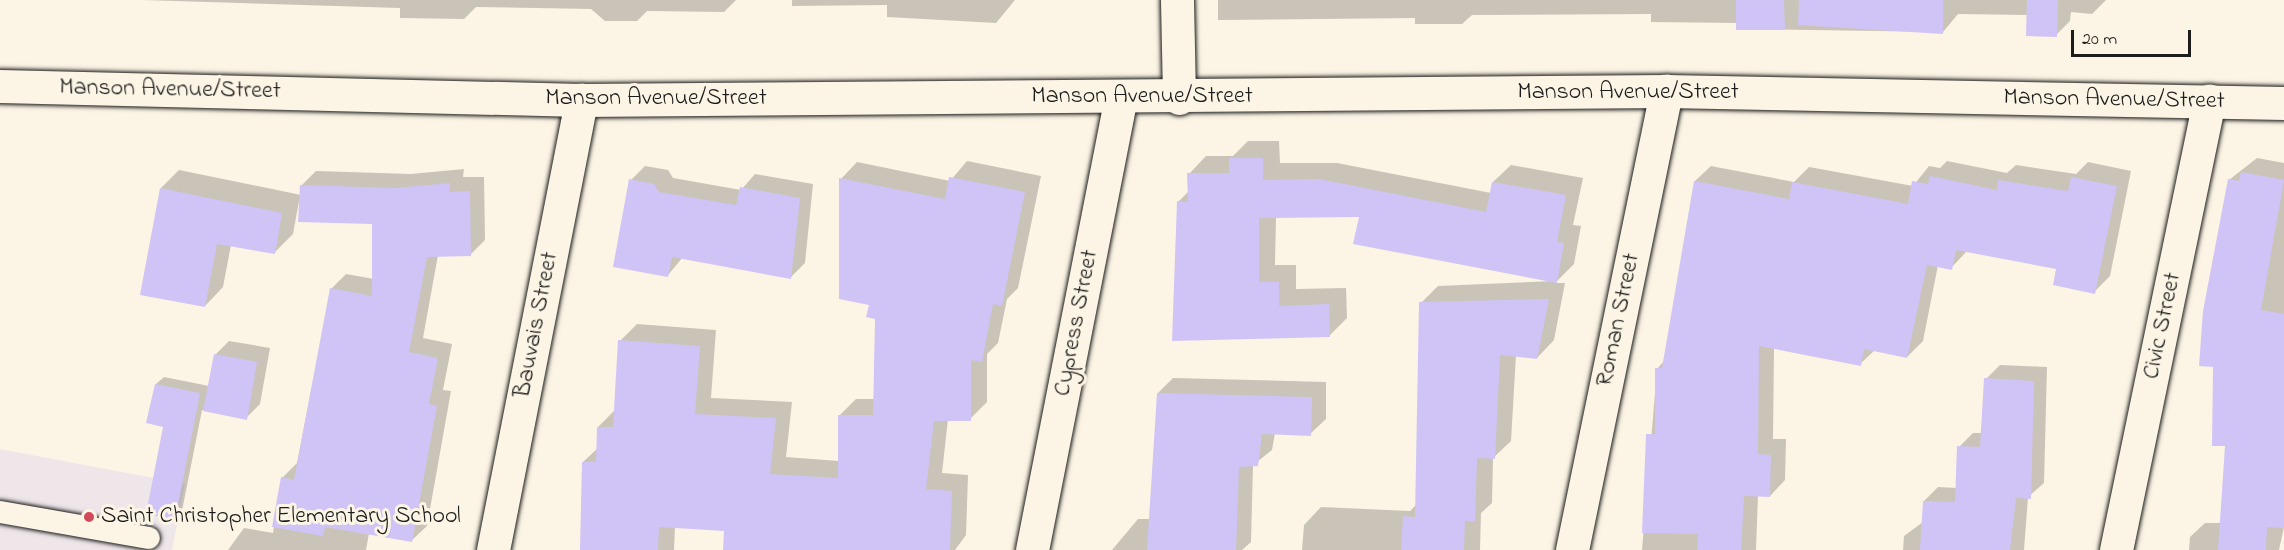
<!DOCTYPE html>
<style>
body{margin:0}
#map{position:relative;width:2284px;height:550px;overflow:hidden;background:#fcf5e5;font-family:"Indie Flower",sans-serif}
div>[style]{position:absolute}
[style*='--x']{left:calc(var(--x)*1px);top:calc(var(--y)*1px);width:calc(var(--w)*1px);rotate:calc(var(--a)*1deg)}
.built>*{inset:0;background:#efe6ea}
.shadow>*{inset:0;background:#0003}
.building>*{inset:0;background:#d0c4f6}
.roads{filter:drop-shadow(0 0 2px #1c1c1c) drop-shadow(0 0 2px #1c1c1c)}
.lane>*{height:22px;margin:-11px;padding:0 11px;transform-origin:11px;border-radius:11px;background:#fcf5e5}
.street>*{height:33px;margin:-16.5px;padding:0 16.5px;transform-origin:16.5px;border-radius:16.5px;background:#fcf5e5}
.dots>*{width:16px;height:16px;translate:-50% -50%;box-sizing:border-box;border:3px solid #fcf5e5;border-radius:50%}
span{translate:-50% -50%;white-space:nowrap;text-align:center;line-height:1.15;-webkit-text-stroke:6px #fcf5e5;paint-order:stroke}
.street-label{font-size:24px;color:#1c1c1c}
.poi-label{font-size:24px;color:#1c1c1c}
.left{translate:0 -50%;text-align:left}
.scale{position:absolute;left:2071px;top:30px;width:120px;height:27px;box-sizing:border-box;border:3px solid #1c1c1c;border-top:0;padding-left:8px;font-size:18px;line-height:21px;white-space:nowrap;color:#1c1c1c;-webkit-text-stroke:4px #fcf5e5;paint-order:stroke}
</style>
<div id="map">
<div class="built">
<i style="clip-path:polygon(0 449px,185px 484px,172px 550px,0 550px)"></i>
</div>
<div class="shadow">
<i style="clip-path:polygon(142px 0,736px 0,724px 12px,647px 11px,637px 21px,605px 21px,591px 9px,476px 7px,464px 19px,400px 18px,400px 8px)"></i>
<i style="clip-path:polygon(792px 0,1103px 0,1015px 0,996px 23px,887px 17px,887px 5px,792px 6px)"></i>
<i style="clip-path:polygon(1218px 0,2106px 0,2092px 14px,2071px 12px,2070px 21px,2056px 35px,2028px 15px,1958px 14px,1943px 32px,1738px 29px,1738px 23px,1651px 22px,1651px 14px,1472px 15px,1462px 24px,1415px 24px,1415px 18px,1218px 20px)"></i>
<i style="clip-path:polygon(1248px 141px,1279px 141px,1280px 163px,1337px 163px,1491px 193px,1493px 182px,1511px 165px,1583px 178px,1573px 225px,1581px 226px,1574px 264px,1555px 283px,1565px 283px,1554px 340px,1537px 358px,1516px 355px,1511px 441px,1493px 458px,1492px 503px,1481px 513px,1480px 550px,1302px 550px,1304px 525px,1321px 507px,1410px 511px,1416px 505px,1421px 303px,1438px 286px,1555px 281px,1360px 216px,1276px 216px,1275px 265px,1296px 265px,1296px 289px,1346px 288px,1347px 318px,1329px 336px,1174px 339px,1178px 202px,1189px 191px,1189px 174px,1206px 156px,1233px 156px)"></i>
<i style="clip-path:polygon(2257px 158px,2284px 163px,2284px 527px,2279px 550px,2189px 550px,2190px 537px,2205px 523px,2222px 523px,2227px 445px,2215px 365px,2229px 180px)"></i>
<i style="clip-path:polygon(967px 161px,1041px 176px,1018px 288px,1007px 299px,998px 343px,987px 354px,987px 402px,970px 419px,948px 419px,942px 473px,968px 475px,966px 535px,955px 550px,724px 550px,725px 529px,675px 526px,674px 550px,582px 550px,583px 462px,598px 448px,598px 427px,615px 410px,620px 341px,637px 324px,716px 330px,711px 398px,792px 402px,786px 457px,839px 461px,840px 415px,856px 399px,875px 399px,876px 318px,841px 179px,857px 162px,950px 181px)"></i>
<i style="clip-path:polygon(1947px 161px,2007px 173px,2016px 165px,2076px 174px,2088px 162px,2131px 171px,2110px 276px,2094px 292px,2058px 268px,1967px 251px,1951px 268px,1938px 265px,1923px 341px,1907px 357px,1875px 350px,1860px 364px,1774px 347px,1773px 439px,1786px 439px,1785px 480px,1770px 496px,1758px 495px,1756px 550px,1642px 550px,1657px 369px,1665px 360px,1695px 181px,1711px 166px,1794px 182px,1809px 167px,1913px 186px,1929px 166px,1940px 168px)"></i>
<i style="clip-path:polygon(645px 166px,668px 170px,673px 178px,741px 190px,755px 174px,813px 184px,805px 263px,791px 277px,683px 257px,668px 275px,631px 180px)"></i>
<i style="clip-path:polygon(464px 169px,463px 177px,484px 177px,485px 240px,470px 255px,438px 255px,423px 338px,452px 344px,443px 390px,451px 391px,427px 526px,412px 540px,369px 533px,366px 550px,228px 550px,244px 528px,273px 533px,282px 478px,297px 463px,331px 289px,346px 274px,374px 279px,373px 223px,299px 201px,293px 234px,274px 253px,231px 245px,223px 287px,205px 306px,161px 188px,179px 170px,301px 195px,301px 186px,316px 171px,411px 174px)"></i>
<i style="clip-path:polygon(229px 341px,270px 348px,260px 404px,246px 418px,202px 410px,182px 511px,174px 518px,164px 426px,148px 422px,156px 384px,164px 377px,209px 386px,215px 355px)"></i>
<i style="clip-path:polygon(2000px 365px,2047px 367px,2044px 483px,2028px 497px,2024px 550px,1903px 550px,1904px 536px,1923px 522px,1924px 501px,1938px 487px,1957px 488px,1959px 447px,1973px 433px,1983px 433px,1986px 379px)"></i>
<i style="clip-path:polygon(1173px 378px,1326px 382px,1326px 419px,1310px 434px,1275px 433px,1272px 450px,1253px 465px,1251px 542px,1242px 550px,1112px 550px,1138px 519px,1151px 519px,1158px 393px)"></i>
</div>
<div class="building">
<i style="clip-path:polygon(1736px 0,1784px 0,1785px 30px,1736px 30px)"></i>
<i style="clip-path:polygon(1799px 0,1943px 0,1943px 34px,1798px 25px)"></i>
<i style="clip-path:polygon(2027px 0,2058px 0,2057px 37px,2026px 36px)"></i>
<i style="clip-path:polygon(1229px 158px,1263px 158px,1263px 180px,1319px 179px,1486px 212px,1492px 182px,1566px 195px,1557px 242px,1564px 243px,1557px 283px,1353px 244px,1359px 217px,1259px 218px,1259px 282px,1279px 282px,1279px 306px,1329px 304px,1330px 337px,1172px 341px,1177px 201px,1188px 202px,1187px 173px,1229px 173px)"></i>
<i style="clip-path:polygon(2241px 172px,2284px 180px,2261px 310px,2284px 314px,2284px 528px,2267px 527px,2266px 550px,2218px 550px,2225px 446px,2212px 446px,2213px 367px,2199px 366px,2203px 311px,2228px 179px,2239px 181px)"></i>
<i style="clip-path:polygon(1930px 176px,1997px 190px,1998px 180px,2068px 191px,2071px 177px,2117px 186px,2095px 294px,2053px 285px,2056px 269px,1956px 250px,1952px 270px,1927px 265px,1907px 358px,1864px 349px,1861px 366px,1759px 346px,1758px 454px,1771px 455px,1770px 497px,1744px 496px,1741px 550px,1697px 550px,1698px 534px,1642px 533px,1646px 434px,1655px 434px,1655px 368px,1662px 368px,1694px 181px,1789px 199px,1792px 182px,1908px 204px,1912px 181px,1928px 184px)"></i>
<i style="clip-path:polygon(949px 177px,1025px 192px,1002px 306px,993px 304px,982px 362px,971px 360px,971px 421px,934px 421px,926px 489px,952px 491px,950px 550px,723px 550px,724px 531px,659px 527px,658px 550px,580px 550px,582px 462px,596px 462px,597px 427px,613px 427px,618px 340px,700px 346px,695px 414px,776px 418px,770px 474px,838px 478px,838px 415px,873px 415px,875px 319px,866px 317px,869px 305px,839px 299px,839px 178px,945px 199px)"></i>
<i style="clip-path:polygon(629px 179px,654px 184px,659px 192px,736px 205px,740px 187px,800px 198px,791px 279px,672px 257px,668px 277px,613px 267px)"></i>
<i style="clip-path:polygon(450px 183px,449px 192px,470px 191px,471px 256px,427px 257px,409px 352px,438px 358px,429px 404px,437px 406px,412px 542px,325px 527px,323px 536px,272px 527px,281px 477px,294px 480px,330px 288px,372px 296px,372px 224px,298px 222px,300px 185px,395px 188px)"></i>
<i style="clip-path:polygon(160px 188px,282px 213px,275px 254px,217px 244px,205px 307px,140px 295px)"></i>
<i style="clip-path:polygon(1549px 299px,1537px 359px,1500px 355px,1495px 459px,1477px 458px,1475px 522px,1465px 521px,1464px 550px,1401px 550px,1403px 516px,1415px 517px,1419px 302px)"></i>
<i style="clip-path:polygon(214px 354px,257px 362px,247px 420px,203px 411px)"></i>
<i style="clip-path:polygon(1984px 378px,2034px 381px,2031px 499px,2016px 498px,2010px 550px,1920px 550px,1923px 501px,1955px 502px,1957px 446px,1980px 447px)"></i>
<i style="clip-path:polygon(155px 384px,200px 393px,175px 520px,146px 514px,163px 427px,146px 423px)"></i>
<i style="clip-path:polygon(1157px 393px,1312px 397px,1311px 436px,1262px 434px,1258px 466px,1239px 467px,1236px 550px,1147px 550px)"></i>
</div>
<div class="roads">
<div class="lane">
<i style="--x:0;--y:512;--w:151;--a:9.9"></i>
</div>
<div class="street">
<i style="--x:1177;--y:0;--w:98;--a:88.8"></i>
<i style="--x:0;--y:86;--w:581;--a:1.38"></i>
<i style="--x:581;--y:100;--w:1085;--a:-0.48"></i>
<i style="--x:1666;--y:91;--w:618;--a:1.11"></i>
<i style="--x:493;--y:550;--w:459;--a:-78.9"></i>
<i style="--x:1032;--y:550;--w:462;--a:-78.9"></i>
<i style="--x:1572;--y:550;--w:469;--a:-78.4"></i>
<i style="--x:2116;--y:550;--w:459;--a:-78.3"></i>
</div>
</div>
<div class="dots">
<i style="left:89px;top:517px;background:#d1495b"></i>
</div>
<div class="street-label">
<span style="left:170px;top:90px;rotate:1deg">Manson Avenue/Street</span>
<span style="left:1628px;top:93px">Manson Avenue/Street</span>
<span style="left:1142px;top:97px">Manson Avenue/Street</span>
<span style="left:656px;top:99px">Manson Avenue/Street</span>
<span style="left:2114px;top:100px;rotate:1deg">Manson Avenue/Street</span>
<span style="left:1619px;top:320px;rotate:-78deg">Roman Street</span>
<span style="left:1077px;top:323px;rotate:-79deg">Cypress Street</span>
<span style="left:537px;top:325px;rotate:-79deg">Bauvais Street</span>
<span style="left:2163px;top:326px;rotate:-78deg">Civic Street</span>
</div>
<div class="poi-label">
<span class="left" style="left:101px;top:517px">Saint Christopher Elementary School</span>
</div>
<div class="scale">20 m</div>
</div>
